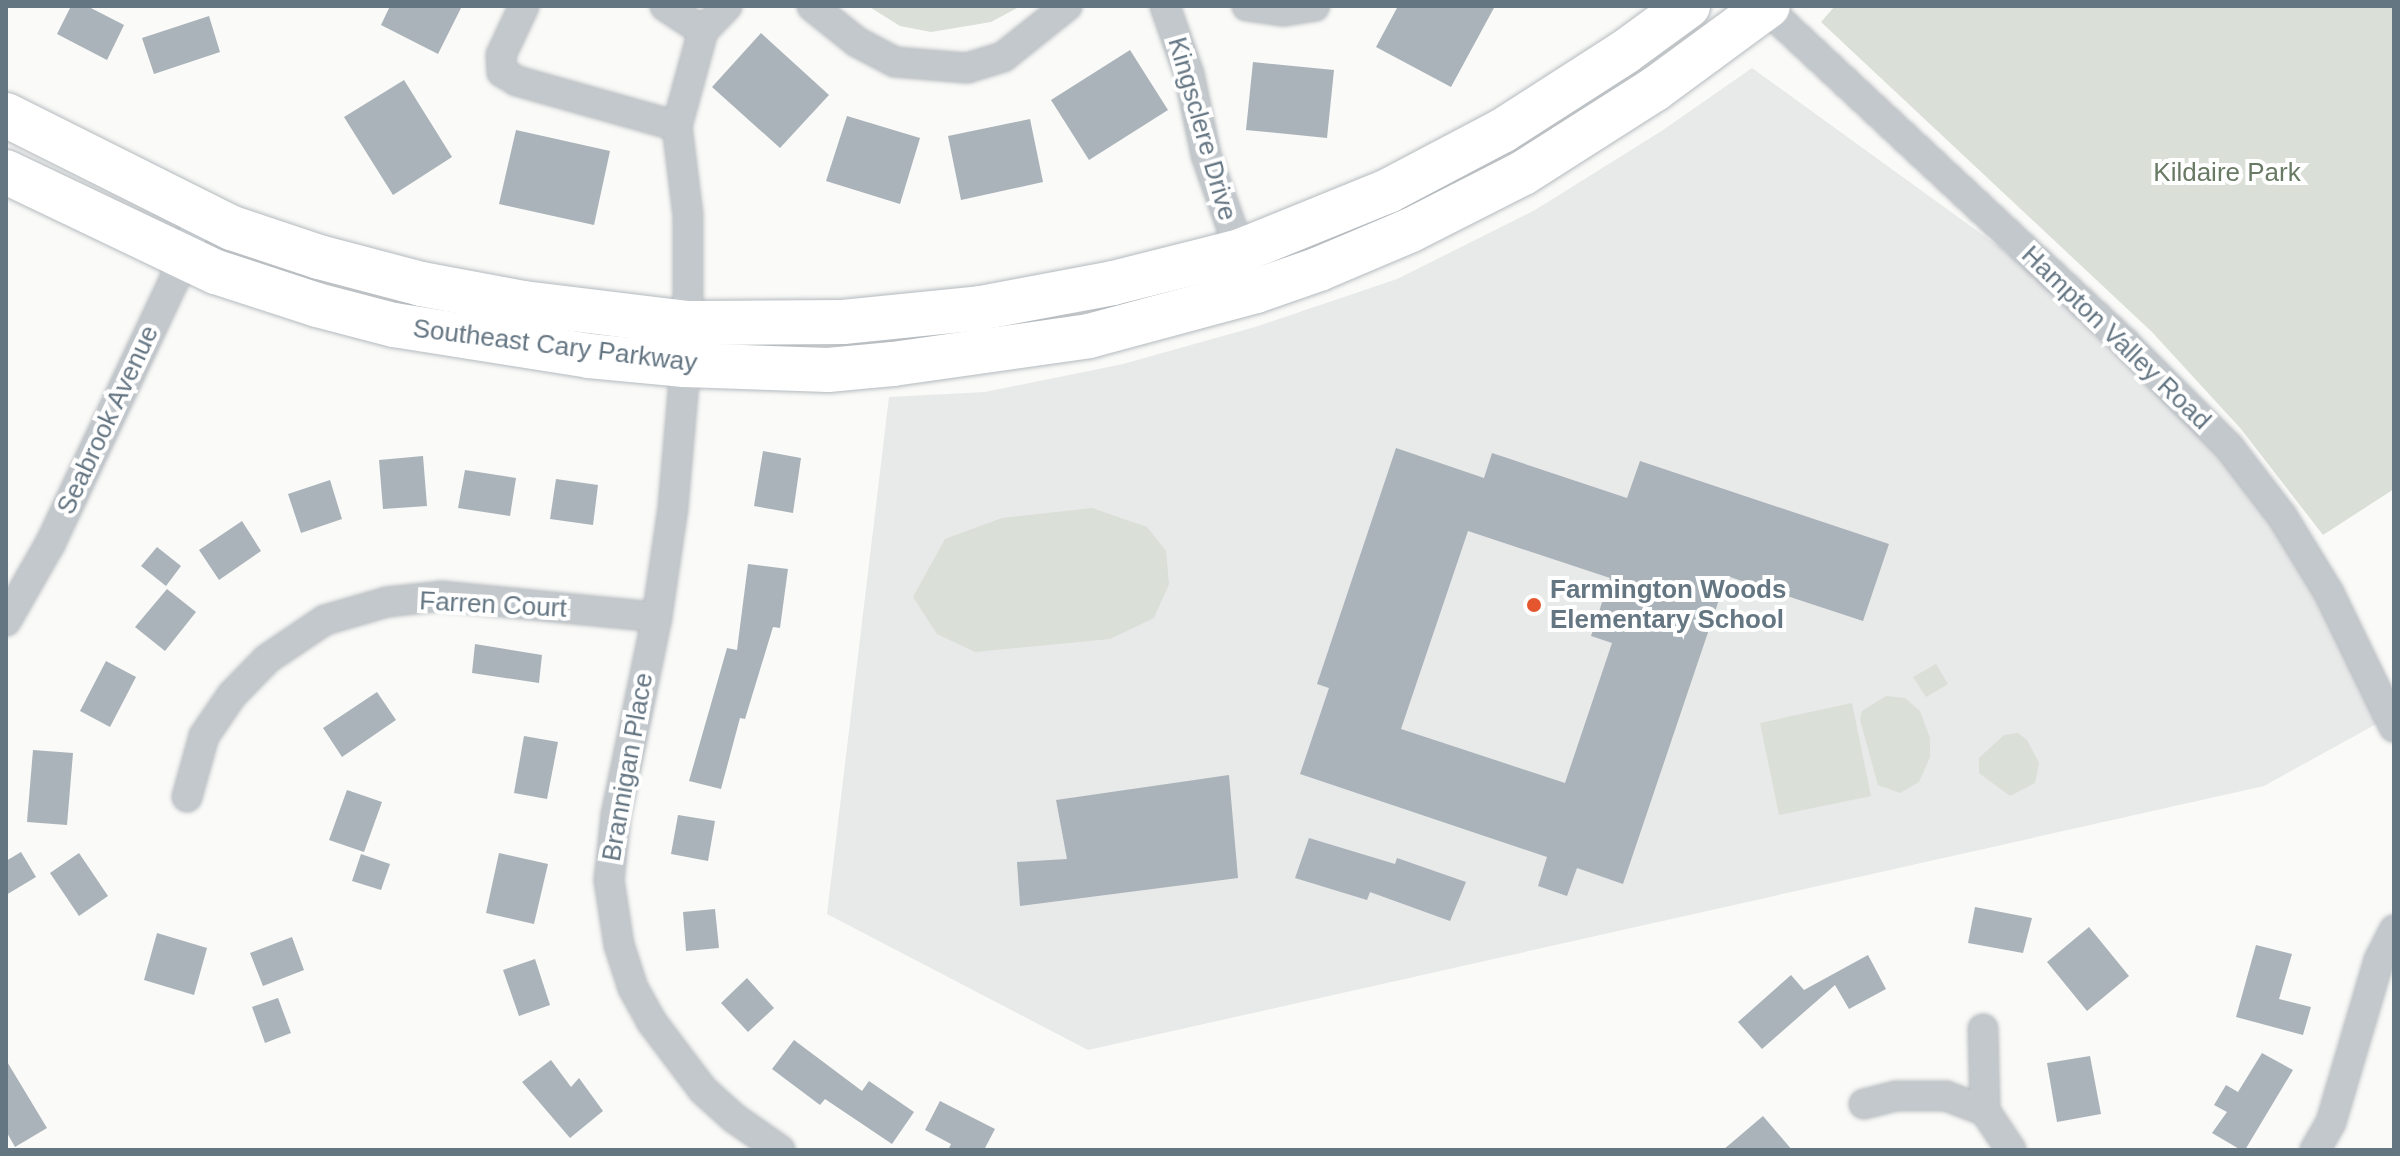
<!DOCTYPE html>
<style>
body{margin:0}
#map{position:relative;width:2400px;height:1156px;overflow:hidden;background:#fafaf8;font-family:Helvetica,sans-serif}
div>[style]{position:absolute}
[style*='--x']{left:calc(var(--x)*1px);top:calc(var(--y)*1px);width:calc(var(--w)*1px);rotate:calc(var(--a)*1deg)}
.built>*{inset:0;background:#e8e9e9}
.green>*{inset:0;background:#dadfd7}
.building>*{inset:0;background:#aab3b9}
.roads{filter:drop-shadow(0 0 2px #b5babe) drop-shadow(0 0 2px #b5babe)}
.minor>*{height:28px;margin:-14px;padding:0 14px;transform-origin:14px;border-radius:14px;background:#c3c8cc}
.primary>*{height:44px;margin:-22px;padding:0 22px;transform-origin:22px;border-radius:22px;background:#fff}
.dots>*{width:22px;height:22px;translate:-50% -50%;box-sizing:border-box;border:4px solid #fff;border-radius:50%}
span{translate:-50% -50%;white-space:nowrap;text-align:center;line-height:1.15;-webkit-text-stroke:8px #fff;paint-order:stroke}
.street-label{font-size:26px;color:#657683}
.park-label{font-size:26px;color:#687a64}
.poi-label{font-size:26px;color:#657683;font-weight:700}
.left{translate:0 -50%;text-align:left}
.frame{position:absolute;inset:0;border:8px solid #657683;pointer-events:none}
</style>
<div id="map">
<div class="built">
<i style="clip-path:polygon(1752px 68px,2099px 319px,2229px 447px,2389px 717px,2264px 786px,1088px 1050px,827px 914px,889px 397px,985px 392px,1123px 364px,1255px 327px,1397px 279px,1535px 210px,1663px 130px)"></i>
</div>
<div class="green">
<i style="clip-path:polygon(868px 6px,1021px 6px,991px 22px,931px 32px,900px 26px)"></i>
<i style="clip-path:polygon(1835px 6px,2394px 6px,2394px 489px,2323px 535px,2241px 429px,2152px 332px,1821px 22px)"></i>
<i style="clip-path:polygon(1092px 508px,1147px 527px,1166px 551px,1169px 584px,1154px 618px,1110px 639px,975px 652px,937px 634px,913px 597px,945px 539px,1002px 518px)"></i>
<i style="clip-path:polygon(1936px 664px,1948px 684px,1926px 697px,1913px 677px)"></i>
<i style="clip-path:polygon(1886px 696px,1905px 698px,1920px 711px,1930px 738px,1930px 757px,1919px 782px,1900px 793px,1878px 785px,1860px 720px,1862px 711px)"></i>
<i style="clip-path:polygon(1852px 703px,1871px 796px,1779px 815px,1760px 723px)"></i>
<i style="clip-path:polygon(2018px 733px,2027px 740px,2039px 763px,2035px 783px,2010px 796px,1979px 773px,1979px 758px,2004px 735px)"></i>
</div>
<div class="building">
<i style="clip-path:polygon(71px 6px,87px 6px,124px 25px,107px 60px,57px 34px)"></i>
<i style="clip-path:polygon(390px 6px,462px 6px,438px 54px,381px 25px)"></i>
<i style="clip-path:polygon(1398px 6px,1495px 6px,1451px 87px,1376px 47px)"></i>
<i style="clip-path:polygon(209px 16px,220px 52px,154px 74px,142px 38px)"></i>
<i style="clip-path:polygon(761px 33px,829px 95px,780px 148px,712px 87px)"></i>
<i style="clip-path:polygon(1130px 50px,1168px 110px,1089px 160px,1051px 100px)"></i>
<i style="clip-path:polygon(1253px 62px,1334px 70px,1327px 138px,1246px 130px)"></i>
<i style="clip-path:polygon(404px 80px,452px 157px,393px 195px,344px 117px)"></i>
<i style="clip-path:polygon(847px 116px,920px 138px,900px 204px,826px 181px)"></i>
<i style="clip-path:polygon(1030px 119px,1043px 182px,961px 200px,948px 136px)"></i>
<i style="clip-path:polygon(516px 130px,610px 151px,594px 225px,499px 204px)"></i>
<i style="clip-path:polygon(evenodd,1396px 448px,1484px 478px,1492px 453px,1627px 498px,1640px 461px,1889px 544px,1863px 621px,1727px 576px,1623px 884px,1577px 868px,1567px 896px,1538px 886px,1547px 857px,1300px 774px,1329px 688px,1317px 684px,1396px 448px,1468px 531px,1610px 578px,1591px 636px,1612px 643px,1565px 783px,1401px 729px,1468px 531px)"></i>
<i style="clip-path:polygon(763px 451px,801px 458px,793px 513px,754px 506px)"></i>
<i style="clip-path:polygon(423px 456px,427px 506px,383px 509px,379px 460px)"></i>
<i style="clip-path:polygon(465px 470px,516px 478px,510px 516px,458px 508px)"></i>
<i style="clip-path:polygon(556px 479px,598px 485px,593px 525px,550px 519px)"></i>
<i style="clip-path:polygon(330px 480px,342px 519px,301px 533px,288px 494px)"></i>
<i style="clip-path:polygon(242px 521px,261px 551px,219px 580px,199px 550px)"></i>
<i style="clip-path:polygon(157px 547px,181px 566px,166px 586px,141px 566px)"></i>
<i style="clip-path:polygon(748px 564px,788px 569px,780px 628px,773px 627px,745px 719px,740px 718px,721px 789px,689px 781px,727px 648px,737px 650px)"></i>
<i style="clip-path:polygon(167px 589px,196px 612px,165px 651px,135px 627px)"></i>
<i style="clip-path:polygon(475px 644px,542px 655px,539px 683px,472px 673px)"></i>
<i style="clip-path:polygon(106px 661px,136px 677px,110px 727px,80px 711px)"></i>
<i style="clip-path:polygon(377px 692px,396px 720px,342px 757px,323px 728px)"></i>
<i style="clip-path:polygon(524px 736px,558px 742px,547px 799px,514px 793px)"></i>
<i style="clip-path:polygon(33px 750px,73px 753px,67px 825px,27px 822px)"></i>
<i style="clip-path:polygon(1229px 775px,1238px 878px,1020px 906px,1017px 862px,1067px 859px,1056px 800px)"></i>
<i style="clip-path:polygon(347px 790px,382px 802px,364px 852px,329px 840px)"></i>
<i style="clip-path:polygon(678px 815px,715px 821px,708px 861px,671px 854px)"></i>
<i style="clip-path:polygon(1309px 838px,1395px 864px,1397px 858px,1466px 882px,1450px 921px,1370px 892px,1367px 900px,1295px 878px)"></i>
<i style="clip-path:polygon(21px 852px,36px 877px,6px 895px,6px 861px)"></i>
<i style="clip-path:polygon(79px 853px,108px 896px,79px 916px,50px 873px)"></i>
<i style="clip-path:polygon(499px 853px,548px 864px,534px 924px,486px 913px)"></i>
<i style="clip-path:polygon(361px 854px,390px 864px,381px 890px,352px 881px)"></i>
<i style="clip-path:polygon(1975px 907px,2032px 918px,2023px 953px,1968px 943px)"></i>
<i style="clip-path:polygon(715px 909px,719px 948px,686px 951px,683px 912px)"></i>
<i style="clip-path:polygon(2089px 927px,2129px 976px,2087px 1011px,2047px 962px)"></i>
<i style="clip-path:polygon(157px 933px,207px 948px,194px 995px,144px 980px)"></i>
<i style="clip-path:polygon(292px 937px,304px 970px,263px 986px,250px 953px)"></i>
<i style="clip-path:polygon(2256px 945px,2292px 954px,2279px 999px,2311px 1007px,2303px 1035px,2236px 1017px)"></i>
<i style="clip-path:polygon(1868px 955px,1886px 989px,1849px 1009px,1835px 985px,1762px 1049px,1738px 1022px,1791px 975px,1804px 990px)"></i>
<i style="clip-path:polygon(535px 959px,550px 1005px,519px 1016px,503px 970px)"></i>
<i style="clip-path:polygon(747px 978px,774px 1008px,748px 1032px,721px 1003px)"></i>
<i style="clip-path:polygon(278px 998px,291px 1033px,265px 1043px,252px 1007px)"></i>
<i style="clip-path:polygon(794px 1040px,862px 1091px,869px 1081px,914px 1112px,892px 1144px,825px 1099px,820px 1105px,772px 1069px)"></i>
<i style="clip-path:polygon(2262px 1053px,2293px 1070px,2245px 1150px,2241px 1150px,2212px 1133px,2227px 1112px,2214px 1105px,2226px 1085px,2238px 1092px)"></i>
<i style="clip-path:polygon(2090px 1056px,2101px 1114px,2057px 1122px,2047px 1063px)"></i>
<i style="clip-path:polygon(6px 1060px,47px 1128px,15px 1147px,6px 1131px)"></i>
<i style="clip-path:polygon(551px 1060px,571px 1087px,579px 1078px,603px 1111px,570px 1138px,522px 1082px)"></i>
<i style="clip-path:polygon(940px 1101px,995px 1129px,984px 1150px,948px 1150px,951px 1144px,925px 1130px)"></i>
<i style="clip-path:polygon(1763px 1116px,1792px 1150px,1723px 1150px)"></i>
</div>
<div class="roads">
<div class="minor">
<i style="--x:524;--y:6;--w:54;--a:115.1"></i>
<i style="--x:501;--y:55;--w:17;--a:87"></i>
<i style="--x:502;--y:72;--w:17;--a:31"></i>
<i style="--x:517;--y:81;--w:166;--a:15.7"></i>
<i style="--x:665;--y:6;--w:45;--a:33.3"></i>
<i style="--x:727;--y:6;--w:35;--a:134"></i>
<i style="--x:703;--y:31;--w:98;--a:105.3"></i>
<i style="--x:677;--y:126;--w:90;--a:83"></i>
<i style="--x:688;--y:215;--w:108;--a:90"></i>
<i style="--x:688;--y:323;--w:70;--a:94.1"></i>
<i style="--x:683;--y:393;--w:115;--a:95"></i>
<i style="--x:673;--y:508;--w:110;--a:98.4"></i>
<i style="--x:657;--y:617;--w:202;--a:101.7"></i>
<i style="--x:616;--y:815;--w:65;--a:96.1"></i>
<i style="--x:609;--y:880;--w:66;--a:81.3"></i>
<i style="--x:619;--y:945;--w:45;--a:72"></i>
<i style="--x:633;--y:988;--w:38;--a:61"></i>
<i style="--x:651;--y:1021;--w:86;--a:53"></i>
<i style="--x:703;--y:1090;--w:42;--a:42.1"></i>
<i style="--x:734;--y:1118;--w:56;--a:34.8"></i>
<i style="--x:812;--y:6;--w:58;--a:38.7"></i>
<i style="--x:857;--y:42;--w:43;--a:27.8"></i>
<i style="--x:895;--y:62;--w:72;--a:4.8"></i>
<i style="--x:967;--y:68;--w:38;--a:-17"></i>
<i style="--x:1003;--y:57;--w:82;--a:-38.6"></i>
<i style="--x:1165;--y:6;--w:72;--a:70.6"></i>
<i style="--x:1189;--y:74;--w:83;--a:78.1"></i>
<i style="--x:1206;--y:155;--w:102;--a:70.5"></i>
<i style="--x:1247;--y:6;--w:37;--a:8"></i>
<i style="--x:1284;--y:11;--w:31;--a:-9"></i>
<i style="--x:1764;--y:6;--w:495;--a:43"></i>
<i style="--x:2126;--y:344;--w:146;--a:45"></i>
<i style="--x:2229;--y:447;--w:87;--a:52.5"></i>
<i style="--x:2282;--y:516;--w:90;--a:58.6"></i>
<i style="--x:2329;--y:593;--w:149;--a:64.1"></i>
<i style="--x:6;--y:621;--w:89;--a:-60.3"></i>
<i style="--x:50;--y:544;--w:289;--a:-64.8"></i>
<i style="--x:173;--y:283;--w:74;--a:-67.9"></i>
<i style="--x:187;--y:797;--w:63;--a:-74.4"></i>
<i style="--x:204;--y:736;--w:50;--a:-55.7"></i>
<i style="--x:232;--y:695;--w:50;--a:-45.8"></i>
<i style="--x:267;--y:659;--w:70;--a:-33.9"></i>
<i style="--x:325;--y:620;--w:65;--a:-16.2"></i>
<i style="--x:387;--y:602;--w:54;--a:-6.3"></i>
<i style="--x:441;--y:596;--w:217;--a:5.6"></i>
<i style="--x:1983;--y:1029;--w:82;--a:88.6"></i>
<i style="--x:1864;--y:1104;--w:33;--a:-14"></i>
<i style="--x:1896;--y:1096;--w:50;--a:0"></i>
<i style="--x:1946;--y:1096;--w:42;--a:21"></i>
<i style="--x:1985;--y:1111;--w:47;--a:56.3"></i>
<i style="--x:2315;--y:1150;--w:32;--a:-60"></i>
<i style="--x:2331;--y:1122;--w:169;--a:-73.5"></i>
<i style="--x:2379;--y:960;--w:34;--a:-63"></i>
</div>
<div class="primary">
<i style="--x:6;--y:115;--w:253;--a:26.6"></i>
<i style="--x:232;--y:228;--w:92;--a:18.4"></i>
<i style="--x:319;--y:257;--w:106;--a:14.8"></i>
<i style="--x:421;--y:284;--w:105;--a:10.5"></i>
<i style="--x:524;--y:303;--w:165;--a:7"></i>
<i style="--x:688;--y:323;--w:155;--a:-0.4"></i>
<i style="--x:843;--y:322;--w:138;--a:-5.8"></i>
<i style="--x:980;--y:308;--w:135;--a:-10.6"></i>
<i style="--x:1113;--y:283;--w:131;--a:-14.1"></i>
<i style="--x:1240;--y:251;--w:160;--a:-22.1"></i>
<i style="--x:1388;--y:191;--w:129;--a:-27.8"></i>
<i style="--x:1502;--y:131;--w:146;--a:-32.7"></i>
<i style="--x:1625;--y:52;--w:78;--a:-36.1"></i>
<i style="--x:6;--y:172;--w:233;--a:25.5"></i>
<i style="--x:216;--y:272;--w:106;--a:18.1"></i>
<i style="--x:317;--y:305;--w:80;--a:14.6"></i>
<i style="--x:394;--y:325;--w:197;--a:9"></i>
<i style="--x:589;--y:356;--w:96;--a:5.4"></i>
<i style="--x:685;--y:365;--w:143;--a:2"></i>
<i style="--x:828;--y:370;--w:65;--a:-5.3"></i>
<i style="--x:893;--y:364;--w:198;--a:-8.1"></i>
<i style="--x:1089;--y:336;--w:173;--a:-15.1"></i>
<i style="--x:1256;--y:291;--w:67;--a:-19.2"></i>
<i style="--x:1319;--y:269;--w:100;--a:-23"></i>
<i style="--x:1411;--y:230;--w:126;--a:-27"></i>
<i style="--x:1523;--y:173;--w:156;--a:-32.5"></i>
<i style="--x:1655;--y:89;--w:140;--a:-36.3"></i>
</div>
</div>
<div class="dots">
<i style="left:1534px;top:605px;background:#e4572e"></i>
</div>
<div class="street-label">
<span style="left:1202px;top:129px;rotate:74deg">Kingsclere Drive</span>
<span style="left:2116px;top:338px;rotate:44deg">Hampton Valley Road</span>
<span style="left:555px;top:346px;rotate:7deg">Southeast Cary Parkway</span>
<span style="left:108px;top:420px;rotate:-65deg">Seabrook Avenue</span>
<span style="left:493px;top:605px;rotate:3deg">Farren Court</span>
<span style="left:628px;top:767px;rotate:-80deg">Brannigan Place</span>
</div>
<div class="park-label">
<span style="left:2227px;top:173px">Kildaire Park</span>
</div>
<div class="poi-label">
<span class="left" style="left:1550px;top:605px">Farmington Woods<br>Elementary School</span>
</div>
<div class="frame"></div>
</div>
